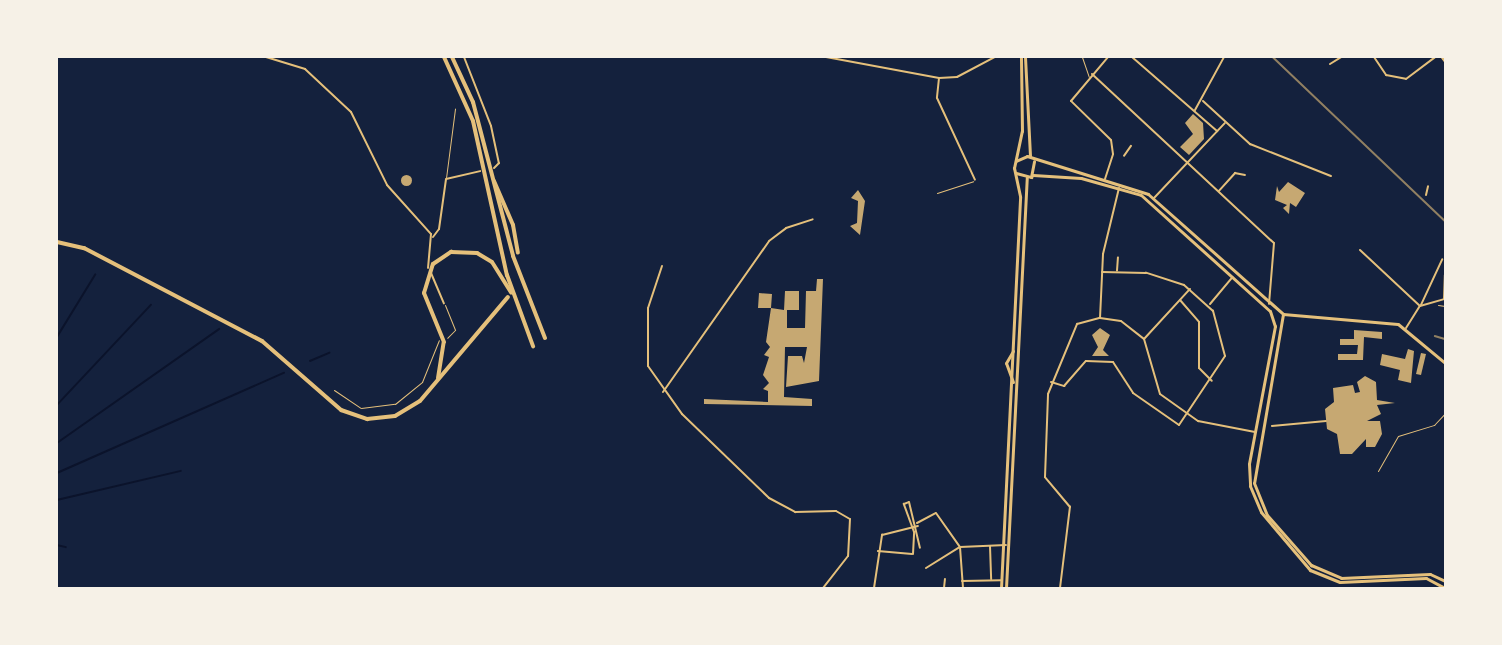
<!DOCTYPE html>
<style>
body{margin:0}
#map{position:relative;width:1502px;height:645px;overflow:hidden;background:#14213d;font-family:"Nunito Sans",sans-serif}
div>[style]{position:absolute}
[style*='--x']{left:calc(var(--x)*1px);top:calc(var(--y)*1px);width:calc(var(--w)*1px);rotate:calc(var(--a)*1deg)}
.stream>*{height:1.5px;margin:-0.75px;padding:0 0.75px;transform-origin:0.75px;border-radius:0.75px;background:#0b132b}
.building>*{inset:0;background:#c6a872}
.round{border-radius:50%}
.service>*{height:1px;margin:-0.5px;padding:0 0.5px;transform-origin:0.5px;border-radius:0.5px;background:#e5c07b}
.pedestrian>*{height:1.5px;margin:-0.75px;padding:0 0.75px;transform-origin:0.75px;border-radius:0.75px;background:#e5c07b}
.minor>*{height:2px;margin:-1px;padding:0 1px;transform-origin:1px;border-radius:1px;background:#e5c07b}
.tertiary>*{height:3px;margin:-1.5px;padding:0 1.5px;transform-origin:1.5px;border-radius:1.5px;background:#e5c07b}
.secondary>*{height:3px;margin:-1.5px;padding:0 1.5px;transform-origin:1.5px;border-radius:1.5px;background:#e5c07b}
.motorway>*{height:4px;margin:-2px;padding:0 2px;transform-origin:2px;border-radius:2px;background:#e5c07b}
.rail>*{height:1.5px;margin:-0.75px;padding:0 0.75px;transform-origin:0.75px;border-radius:0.75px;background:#918062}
span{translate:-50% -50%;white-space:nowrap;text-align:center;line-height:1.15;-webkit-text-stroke:4.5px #f6f1e7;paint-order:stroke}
.frame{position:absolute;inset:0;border:58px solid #f6f1e7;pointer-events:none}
</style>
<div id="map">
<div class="stream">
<i style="--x:57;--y:337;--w:73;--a:-58.5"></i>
<i style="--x:310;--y:361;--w:21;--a:-23"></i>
<i style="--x:57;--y:405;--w:137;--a:-46.8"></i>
<i style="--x:57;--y:443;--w:198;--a:-35.1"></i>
<i style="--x:57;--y:473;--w:248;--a:-23.8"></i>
<i style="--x:57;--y:500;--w:127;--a:-13.2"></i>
<i style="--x:57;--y:545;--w:9;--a:13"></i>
</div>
<div class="building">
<i style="clip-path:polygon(1193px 114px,1203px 123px,1204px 139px,1189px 155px,1180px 147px,1193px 134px,1185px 123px)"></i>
<i class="round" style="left:400.5px;top:174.5px;width:11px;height:11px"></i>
<i style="clip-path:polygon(1288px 182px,1305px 193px,1296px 207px,1290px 203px,1289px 214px,1283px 208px,1287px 205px,1275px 200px,1277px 186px,1279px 192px)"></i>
<i style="clip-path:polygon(858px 190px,865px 201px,860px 235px,850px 226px,857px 223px,858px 201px,851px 198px)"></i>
<i style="clip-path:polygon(817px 279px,823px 279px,819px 381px,786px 387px,788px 356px,802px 356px,804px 363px,807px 347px,785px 347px,784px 397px,812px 399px,812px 406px,704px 404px,704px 399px,768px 402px,768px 391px,763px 389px,769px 383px,763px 375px,769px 357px,764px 355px,770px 347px,766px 342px,771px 308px,758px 308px,759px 293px,772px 294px,771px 308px,784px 310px,785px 291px,799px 291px,799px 310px,787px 310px,787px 328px,805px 328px,806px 291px,816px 291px)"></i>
<i style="clip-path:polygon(1100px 328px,1110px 335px,1103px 350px,1109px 356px,1092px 356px,1098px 347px,1092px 335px)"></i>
<i style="clip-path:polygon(1354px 330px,1382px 332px,1382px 339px,1364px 337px,1363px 360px,1338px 360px,1338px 354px,1357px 354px,1358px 345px,1340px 345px,1340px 339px,1354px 339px)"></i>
<i style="clip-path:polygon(1408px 349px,1414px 351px,1411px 383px,1398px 380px,1400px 370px,1380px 365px,1382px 354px,1405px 359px)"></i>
<i style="clip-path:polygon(1421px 353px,1426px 354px,1421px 375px,1416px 374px)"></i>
<i style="clip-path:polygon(1365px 376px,1376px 382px,1377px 400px,1395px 403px,1377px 405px,1381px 414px,1367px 421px,1380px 421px,1382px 434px,1375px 447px,1366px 447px,1366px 439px,1352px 454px,1340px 454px,1337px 434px,1327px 429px,1325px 409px,1334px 402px,1333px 388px,1353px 385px,1355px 393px,1360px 392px,1357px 382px)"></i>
</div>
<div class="service">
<i style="--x:1082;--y:57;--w:21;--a:71"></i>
<i style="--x:446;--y:178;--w:70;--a:-82.6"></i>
<i style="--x:937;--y:193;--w:38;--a:-18"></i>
<i style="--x:445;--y:305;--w:27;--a:68"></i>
<i style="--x:455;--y:330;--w:11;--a:135"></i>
<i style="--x:1438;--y:305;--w:7;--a:8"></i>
<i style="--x:334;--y:390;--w:32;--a:34"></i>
<i style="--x:361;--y:408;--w:34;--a:-7"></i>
<i style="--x:395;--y:404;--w:35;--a:-39"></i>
<i style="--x:422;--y:382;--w:45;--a:-68"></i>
<i style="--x:1378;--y:471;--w:40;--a:-60.3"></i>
<i style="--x:1398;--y:436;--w:38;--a:-17"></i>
<i style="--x:1434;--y:425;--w:16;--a:-47"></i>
</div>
<div class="pedestrian">
<i style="--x:1124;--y:156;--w:12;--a:-55"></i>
<i style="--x:1219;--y:191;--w:24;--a:-48"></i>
<i style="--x:1235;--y:173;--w:10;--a:11"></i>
<i style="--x:1117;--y:271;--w:13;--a:-86"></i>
<i style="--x:1421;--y:305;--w:50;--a:-65"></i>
<i style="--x:1272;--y:426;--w:54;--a:-5.3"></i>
<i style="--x:878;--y:551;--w:34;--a:5"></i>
</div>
<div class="minor">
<i style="--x:266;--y:57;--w:41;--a:17.1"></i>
<i style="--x:305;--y:69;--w:63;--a:43.1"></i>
<i style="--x:351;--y:112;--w:81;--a:63.7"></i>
<i style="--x:387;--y:185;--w:66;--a:48.1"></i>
<i style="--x:431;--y:234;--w:34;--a:95"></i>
<i style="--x:464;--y:57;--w:74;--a:68.6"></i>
<i style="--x:491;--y:126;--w:38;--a:78"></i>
<i style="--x:499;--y:163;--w:7;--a:135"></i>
<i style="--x:826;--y:57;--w:115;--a:10.5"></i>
<i style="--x:939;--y:78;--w:18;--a:-3"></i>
<i style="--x:957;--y:77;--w:43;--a:-27.8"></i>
<i style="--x:1132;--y:57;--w:113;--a:41"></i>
<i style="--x:1374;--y:57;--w:22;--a:56"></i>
<i style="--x:1386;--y:75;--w:20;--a:11"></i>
<i style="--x:1406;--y:79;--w:36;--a:-37"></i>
<i style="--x:1330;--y:64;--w:13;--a:-32"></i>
<i style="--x:1092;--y:74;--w:248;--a:42.9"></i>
<i style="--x:1274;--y:243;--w:61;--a:94.7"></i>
<i style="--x:939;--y:78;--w:20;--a:96"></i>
<i style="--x:937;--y:98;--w:90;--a:65.1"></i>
<i style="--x:1203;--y:101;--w:64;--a:42.5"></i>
<i style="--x:1250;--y:144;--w:87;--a:21.6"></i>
<i style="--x:1195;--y:110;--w:60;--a:-61.3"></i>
<i style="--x:1105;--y:179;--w:26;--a:-72"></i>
<i style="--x:1113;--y:154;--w:14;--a:-98"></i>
<i style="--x:1111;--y:140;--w:56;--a:-135.7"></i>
<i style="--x:1071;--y:101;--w:57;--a:-49.9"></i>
<i style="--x:1426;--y:195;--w:9;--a:-77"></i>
<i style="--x:1154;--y:198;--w:103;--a:-46.6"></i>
<i style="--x:433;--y:237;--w:10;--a:-53"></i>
<i style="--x:439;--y:229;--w:50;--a:-82"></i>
<i style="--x:446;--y:179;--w:35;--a:-13"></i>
<i style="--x:1360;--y:250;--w:82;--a:43"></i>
<i style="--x:662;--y:266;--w:44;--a:108.4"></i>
<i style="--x:648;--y:308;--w:58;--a:90"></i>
<i style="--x:648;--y:366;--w:59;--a:54.7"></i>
<i style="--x:682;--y:414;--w:121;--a:44"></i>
<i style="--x:769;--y:498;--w:30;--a:28"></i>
<i style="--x:795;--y:512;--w:41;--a:-1.4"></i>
<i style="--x:836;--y:511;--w:16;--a:30"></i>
<i style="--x:850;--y:519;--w:37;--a:93"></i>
<i style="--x:848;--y:556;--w:41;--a:128"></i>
<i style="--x:431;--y:273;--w:33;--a:67"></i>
<i style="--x:1180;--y:300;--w:29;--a:49"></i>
<i style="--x:1199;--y:322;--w:46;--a:90"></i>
<i style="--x:1199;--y:368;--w:18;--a:45"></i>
<i style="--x:1210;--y:304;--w:35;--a:-50"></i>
<i style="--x:1100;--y:318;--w:64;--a:-87.3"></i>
<i style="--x:1103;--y:254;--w:68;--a:-76.4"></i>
<i style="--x:1406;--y:328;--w:26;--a:-58"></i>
<i style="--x:1420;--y:306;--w:25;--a:-16"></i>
<i style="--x:1444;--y:299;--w:24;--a:-88"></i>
<i style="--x:1144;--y:339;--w:68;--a:-47.4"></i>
<i style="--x:1051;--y:382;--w:14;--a:17"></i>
<i style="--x:1064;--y:386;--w:33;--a:-49"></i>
<i style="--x:1086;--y:361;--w:27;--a:2"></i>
<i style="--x:1113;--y:362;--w:37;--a:57"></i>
<i style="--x:1133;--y:393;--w:56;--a:34.8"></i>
<i style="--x:1179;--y:425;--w:83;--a:-56.3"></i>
<i style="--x:1225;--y:356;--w:47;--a:-104.9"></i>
<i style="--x:1213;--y:311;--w:39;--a:-138"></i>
<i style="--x:1184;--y:285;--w:40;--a:-162"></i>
<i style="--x:1146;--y:273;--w:44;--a:-178.7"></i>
<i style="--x:663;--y:392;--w:184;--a:-54.9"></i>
<i style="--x:769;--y:241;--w:21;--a:-37"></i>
<i style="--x:786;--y:228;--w:28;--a:-18"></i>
<i style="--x:917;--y:523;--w:21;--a:-28"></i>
<i style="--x:936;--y:513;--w:42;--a:54.8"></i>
<i style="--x:960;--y:547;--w:41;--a:85.8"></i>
<i style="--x:990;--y:546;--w:33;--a:88"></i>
<i style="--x:913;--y:554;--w:22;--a:-87"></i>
<i style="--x:914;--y:532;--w:30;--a:-110"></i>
<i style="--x:904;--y:504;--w:5;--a:-22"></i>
<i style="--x:909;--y:502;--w:47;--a:76.6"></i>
<i style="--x:926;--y:568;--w:40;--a:-32"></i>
<i style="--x:960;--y:547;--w:46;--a:-2.5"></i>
<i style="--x:962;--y:581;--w:39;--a:-1"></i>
<i style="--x:874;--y:588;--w:54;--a:-81.4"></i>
<i style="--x:882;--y:535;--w:37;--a:-14"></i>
<i style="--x:944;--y:588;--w:9;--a:-84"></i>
<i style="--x:1060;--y:588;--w:82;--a:-83"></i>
<i style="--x:1070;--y:507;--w:39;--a:-130"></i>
<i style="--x:1045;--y:477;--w:83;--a:-87.9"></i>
<i style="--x:1048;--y:394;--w:76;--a:-67.5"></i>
<i style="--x:1077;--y:324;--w:24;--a:-15"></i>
<i style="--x:1100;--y:318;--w:21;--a:8"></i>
<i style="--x:1121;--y:321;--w:29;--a:38"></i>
<i style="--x:1144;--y:339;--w:57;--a:73.8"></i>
<i style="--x:1160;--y:394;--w:47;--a:35.4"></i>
<i style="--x:1198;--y:421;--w:58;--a:10.9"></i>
</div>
<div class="tertiary">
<i style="--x:1442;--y:57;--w:5;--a:53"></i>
<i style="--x:1283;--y:314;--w:115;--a:5"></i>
<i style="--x:1398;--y:324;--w:61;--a:39.7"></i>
</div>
<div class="secondary">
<i style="--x:1025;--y:57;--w:99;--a:87.1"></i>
<i style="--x:1016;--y:161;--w:12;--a:-24"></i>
<i style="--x:1027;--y:156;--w:127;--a:17.4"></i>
<i style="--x:1148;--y:194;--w:181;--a:41.6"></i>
<i style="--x:1283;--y:314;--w:171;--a:99.7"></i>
<i style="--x:1254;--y:483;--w:35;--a:68"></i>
<i style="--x:1267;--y:515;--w:67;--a:48.7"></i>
<i style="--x:1311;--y:565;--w:33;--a:23"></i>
<i style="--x:1341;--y:578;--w:89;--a:-2.6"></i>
<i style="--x:1430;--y:574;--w:17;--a:25"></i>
<i style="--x:1016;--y:173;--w:16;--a:15"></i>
<i style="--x:1031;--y:177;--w:16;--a:-79"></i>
<i style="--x:1033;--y:175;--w:48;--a:3.6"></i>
<i style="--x:1081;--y:178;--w:62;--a:15.8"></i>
<i style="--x:1141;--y:195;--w:173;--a:42"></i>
<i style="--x:1270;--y:311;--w:16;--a:72"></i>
<i style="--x:1275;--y:326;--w:140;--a:100.7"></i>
<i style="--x:1249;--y:464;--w:22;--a:87"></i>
<i style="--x:1250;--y:486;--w:28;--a:67"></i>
<i style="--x:1261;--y:512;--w:76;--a:49.8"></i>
<i style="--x:1310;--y:570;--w:32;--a:22"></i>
<i style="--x:1340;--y:582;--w:86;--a:-2.7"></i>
<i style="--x:1426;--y:578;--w:21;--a:28"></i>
<i style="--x:1013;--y:382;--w:20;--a:-110"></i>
<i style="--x:1006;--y:363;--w:14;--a:-60"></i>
<i style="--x:1001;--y:588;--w:392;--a:-87.2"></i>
<i style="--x:1020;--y:196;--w:29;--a:-102"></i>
<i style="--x:1014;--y:168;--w:38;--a:-78"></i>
<i style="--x:1022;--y:131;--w:74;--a:-90.8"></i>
<i style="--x:1006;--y:588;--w:411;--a:-87.1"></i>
</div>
<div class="motorway">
<i style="--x:444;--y:57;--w:70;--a:65.6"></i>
<i style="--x:473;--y:121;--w:158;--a:77.6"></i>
<i style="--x:507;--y:275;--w:76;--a:69.9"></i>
<i style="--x:452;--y:57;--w:50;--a:65"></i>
<i style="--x:473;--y:102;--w:159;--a:75.4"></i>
<i style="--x:513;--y:256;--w:88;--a:68.7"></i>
<i style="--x:494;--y:181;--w:48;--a:66.6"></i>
<i style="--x:513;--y:225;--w:28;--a:80"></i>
<i style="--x:57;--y:242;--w:28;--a:13"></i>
<i style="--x:84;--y:248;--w:201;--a:27.6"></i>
<i style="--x:262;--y:341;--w:105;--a:41.1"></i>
<i style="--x:341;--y:410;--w:28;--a:19"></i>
<i style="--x:367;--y:419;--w:28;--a:-6"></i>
<i style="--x:395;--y:416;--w:29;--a:-31"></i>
<i style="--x:420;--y:401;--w:136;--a:-49.8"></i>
<i style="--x:438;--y:378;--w:36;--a:-81"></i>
<i style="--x:444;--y:342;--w:53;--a:-112.2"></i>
<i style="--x:424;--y:293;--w:30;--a:-73"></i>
<i style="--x:433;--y:264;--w:22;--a:-34"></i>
<i style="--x:451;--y:252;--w:26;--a:2"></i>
<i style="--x:477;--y:253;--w:17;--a:31"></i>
<i style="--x:492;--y:262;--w:36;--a:58"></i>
</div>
<div class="rail">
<i style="--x:1273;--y:57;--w:238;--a:43.6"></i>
<i style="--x:1435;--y:336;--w:10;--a:17"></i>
</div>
<div class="frame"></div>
</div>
